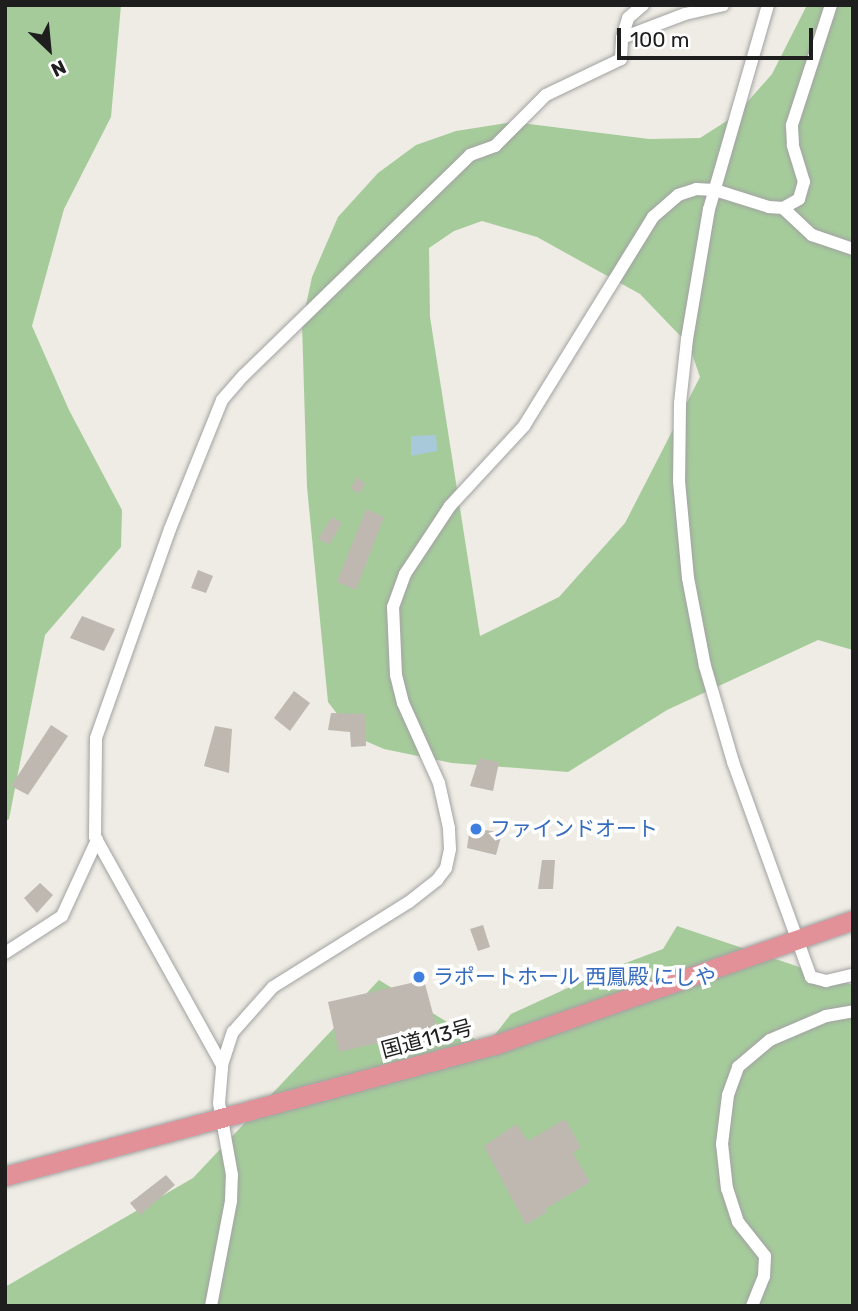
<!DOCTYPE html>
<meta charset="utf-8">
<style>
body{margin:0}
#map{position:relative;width:858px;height:1311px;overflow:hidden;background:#eeece4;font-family:Rubik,"Noto Sans JP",sans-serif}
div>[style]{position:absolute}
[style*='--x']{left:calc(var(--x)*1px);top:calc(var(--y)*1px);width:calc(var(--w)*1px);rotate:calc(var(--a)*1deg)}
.forest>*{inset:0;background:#a5cb9b}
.water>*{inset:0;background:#a7c9d9}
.building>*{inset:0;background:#beb8b1}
.roads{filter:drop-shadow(0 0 2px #a2a2a2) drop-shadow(0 0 2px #a2a2a2)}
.minor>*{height:12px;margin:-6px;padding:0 6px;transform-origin:6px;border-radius:6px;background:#fff}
.highway>*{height:19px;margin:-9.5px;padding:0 9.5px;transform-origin:9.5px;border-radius:9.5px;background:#e19197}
.dots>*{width:19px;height:19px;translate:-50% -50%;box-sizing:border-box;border:4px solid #fff;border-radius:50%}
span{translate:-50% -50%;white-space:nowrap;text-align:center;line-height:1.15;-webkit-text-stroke:7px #fff;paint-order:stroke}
.shop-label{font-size:21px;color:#366cbe}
.left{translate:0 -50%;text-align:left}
.street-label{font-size:21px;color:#1e1e1e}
.frame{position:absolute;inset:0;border:7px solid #1e1e1e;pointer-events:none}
.north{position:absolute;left:14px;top:14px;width:70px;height:70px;-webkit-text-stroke:5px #fff;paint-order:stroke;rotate:154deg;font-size:19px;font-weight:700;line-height:28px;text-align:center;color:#1e1e1e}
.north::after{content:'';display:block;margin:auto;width:24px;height:32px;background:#1e1e1e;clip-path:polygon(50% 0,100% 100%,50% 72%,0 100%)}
.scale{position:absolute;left:617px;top:28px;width:196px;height:32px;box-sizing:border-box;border:4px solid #1e1e1e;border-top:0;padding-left:9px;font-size:21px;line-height:24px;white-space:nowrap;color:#1e1e1e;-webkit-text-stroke:5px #fff;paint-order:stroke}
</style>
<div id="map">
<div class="forest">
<i style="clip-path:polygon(5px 5px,121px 5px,111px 117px,64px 209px,32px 326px,69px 410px,122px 510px,121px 547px,45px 635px,9px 819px,5px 821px)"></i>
<i style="clip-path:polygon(evenodd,807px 5px,853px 5px,853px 650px,818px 640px,667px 710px,568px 772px,452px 763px,384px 749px,354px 736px,328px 702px,307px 487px,302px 324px,312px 277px,338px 217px,378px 173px,416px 145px,456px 131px,513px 122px,649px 139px,700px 138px,736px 115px,772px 74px,807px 5px,482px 221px,537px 237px,640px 294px,689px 345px,700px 377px,625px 523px,559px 597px,480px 636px,430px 317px,429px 248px,454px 231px,482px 221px)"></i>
<i style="clip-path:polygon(677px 926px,853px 985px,853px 1306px,5px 1306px,5px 1287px,193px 1178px,379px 980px,486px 1046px,511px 1014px,607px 970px,663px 949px)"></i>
</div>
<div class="water">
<i style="clip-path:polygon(436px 435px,437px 451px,411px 456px,411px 436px)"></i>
</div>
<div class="building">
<i style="clip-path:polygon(357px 477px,365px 484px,359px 494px,351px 488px)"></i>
<i style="clip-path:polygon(366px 509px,384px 517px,356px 590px,337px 582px)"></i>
<i style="clip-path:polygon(332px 517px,342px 523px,329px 545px,318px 539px)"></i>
<i style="clip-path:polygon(198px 570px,213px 576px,206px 593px,191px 588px)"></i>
<i style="clip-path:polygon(82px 616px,115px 629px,104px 651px,70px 638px)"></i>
<i style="clip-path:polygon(294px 691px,310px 703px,290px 731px,274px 718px)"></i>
<i style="clip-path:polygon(331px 713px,366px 714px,366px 746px,351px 747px,350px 732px,328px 730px)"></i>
<i style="clip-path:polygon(51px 725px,68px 736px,28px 795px,11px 786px)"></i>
<i style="clip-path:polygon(215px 726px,232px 729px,229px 773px,204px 766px)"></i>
<i style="clip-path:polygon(479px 758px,499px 762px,493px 791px,470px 786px)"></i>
<i style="clip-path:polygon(470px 827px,502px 833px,496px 855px,467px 848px)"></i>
<i style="clip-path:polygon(542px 860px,555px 860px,553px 889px,538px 889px)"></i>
<i style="clip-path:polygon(40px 883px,53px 895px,37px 913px,24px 898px)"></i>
<i style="clip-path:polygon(483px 925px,490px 947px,478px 951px,470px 929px)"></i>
<i style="clip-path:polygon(424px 980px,437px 1029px,339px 1052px,328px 1002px)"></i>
<i style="clip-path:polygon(565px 1119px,581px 1147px,573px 1153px,590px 1182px,545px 1209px,547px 1212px,526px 1225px,484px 1146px,516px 1124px,528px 1141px)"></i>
<i style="clip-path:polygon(166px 1175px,175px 1185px,140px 1215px,130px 1203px)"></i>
</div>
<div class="roads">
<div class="minor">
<i style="--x:768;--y:5;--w:212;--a:106.1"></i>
<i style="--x:709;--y:209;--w:132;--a:99.6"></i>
<i style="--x:687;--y:339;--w:64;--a:96.2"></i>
<i style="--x:680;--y:403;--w:78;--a:90.7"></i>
<i style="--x:679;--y:481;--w:97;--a:84.7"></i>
<i style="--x:688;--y:578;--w:90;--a:79.1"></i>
<i style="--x:705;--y:666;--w:100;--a:73.7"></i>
<i style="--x:733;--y:762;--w:229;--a:70.1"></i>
<i style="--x:811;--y:977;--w:16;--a:15"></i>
<i style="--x:826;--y:981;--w:28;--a:-13"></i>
<i style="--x:622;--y:38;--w:67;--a:-20.9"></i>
<i style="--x:685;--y:14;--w:39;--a:-13"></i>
<i style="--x:783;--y:208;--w:40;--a:43"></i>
<i style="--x:812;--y:235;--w:43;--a:18.9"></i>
<i style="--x:5;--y:953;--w:68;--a:-33"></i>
<i style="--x:62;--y:916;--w:84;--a:-65.3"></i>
<i style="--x:222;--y:1065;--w:261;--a:-119.1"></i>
<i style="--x:95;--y:837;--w:99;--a:-89.4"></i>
<i style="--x:96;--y:738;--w:222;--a:-70.5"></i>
<i style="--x:170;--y:529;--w:139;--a:-68"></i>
<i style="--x:222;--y:400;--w:32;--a:-49"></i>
<i style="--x:243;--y:376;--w:317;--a:-44.2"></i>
<i style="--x:470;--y:155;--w:27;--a:-20"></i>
<i style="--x:495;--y:146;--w:72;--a:-45"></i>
<i style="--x:546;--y:95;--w:83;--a:-25.6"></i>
<i style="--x:621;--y:59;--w:21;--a:-87"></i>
<i style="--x:622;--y:38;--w:21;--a:-73"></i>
<i style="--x:628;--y:18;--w:20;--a:-41"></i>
<i style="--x:211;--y:1306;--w:107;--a:-79.2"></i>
<i style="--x:231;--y:1201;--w:26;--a:-88"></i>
<i style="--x:232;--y:1175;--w:73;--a:-100.2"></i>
<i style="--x:219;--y:1103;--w:38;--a:-85"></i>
<i style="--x:222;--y:1065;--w:35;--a:-72"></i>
<i style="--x:233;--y:1032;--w:60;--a:-48.4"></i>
<i style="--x:273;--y:987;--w:160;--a:-32"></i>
<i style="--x:409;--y:902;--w:36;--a:-38"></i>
<i style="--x:437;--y:880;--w:15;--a:-53"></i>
<i style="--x:446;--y:868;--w:19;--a:-78"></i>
<i style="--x:450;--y:849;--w:21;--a:-93"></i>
<i style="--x:449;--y:828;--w:46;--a:-102.5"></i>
<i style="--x:439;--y:783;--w:88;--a:-114.2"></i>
<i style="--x:403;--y:703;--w:29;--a:-104"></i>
<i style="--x:396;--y:675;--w:68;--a:-92.5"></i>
<i style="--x:393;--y:607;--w:35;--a:-70"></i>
<i style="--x:405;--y:574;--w:82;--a:-56.5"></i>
<i style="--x:450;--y:506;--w:109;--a:-47.2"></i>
<i style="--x:524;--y:426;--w:246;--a:-58.3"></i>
<i style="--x:653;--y:217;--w:33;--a:-41"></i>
<i style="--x:678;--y:195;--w:19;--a:-18"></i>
<i style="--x:696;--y:189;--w:19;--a:3"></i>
<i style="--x:715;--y:190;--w:57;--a:17.5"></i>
<i style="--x:769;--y:207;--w:14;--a:4"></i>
<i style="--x:783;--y:208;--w:18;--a:-29"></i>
<i style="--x:799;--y:199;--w:18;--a:-74"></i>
<i style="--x:804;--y:182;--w:39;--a:-107"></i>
<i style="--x:793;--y:145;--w:20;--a:-93"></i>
<i style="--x:792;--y:125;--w:126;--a:-72"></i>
<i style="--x:752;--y:1306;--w:32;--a:-68"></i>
<i style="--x:764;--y:1276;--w:20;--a:-87"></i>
<i style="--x:765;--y:1256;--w:43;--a:-128.5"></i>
<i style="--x:738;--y:1222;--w:35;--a:-108"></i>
<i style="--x:727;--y:1189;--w:45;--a:-96.3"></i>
<i style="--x:722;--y:1144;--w:49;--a:-83"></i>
<i style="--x:728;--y:1095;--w:30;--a:-70"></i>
<i style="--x:738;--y:1067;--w:42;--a:-40.2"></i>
<i style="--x:770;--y:1040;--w:61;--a:-23.2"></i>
<i style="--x:826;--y:1016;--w:27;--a:-10"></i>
</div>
<div class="highway">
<i style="--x:5;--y:1176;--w:509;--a:-15.02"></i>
<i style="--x:497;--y:1044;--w:377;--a:-19.2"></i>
</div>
</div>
<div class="dots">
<i style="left:476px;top:829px;background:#3f7fe0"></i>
<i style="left:419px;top:977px;background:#3f7fe0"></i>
</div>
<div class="shop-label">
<span class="left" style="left:490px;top:829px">ファインドオート</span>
<span class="left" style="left:433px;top:977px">ラポートホール 西鳳殿 にしや</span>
</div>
<div class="street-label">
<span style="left:427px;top:1039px;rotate:-15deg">国道113号</span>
</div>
<div class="frame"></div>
<div class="north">N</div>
<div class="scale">100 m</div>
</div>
